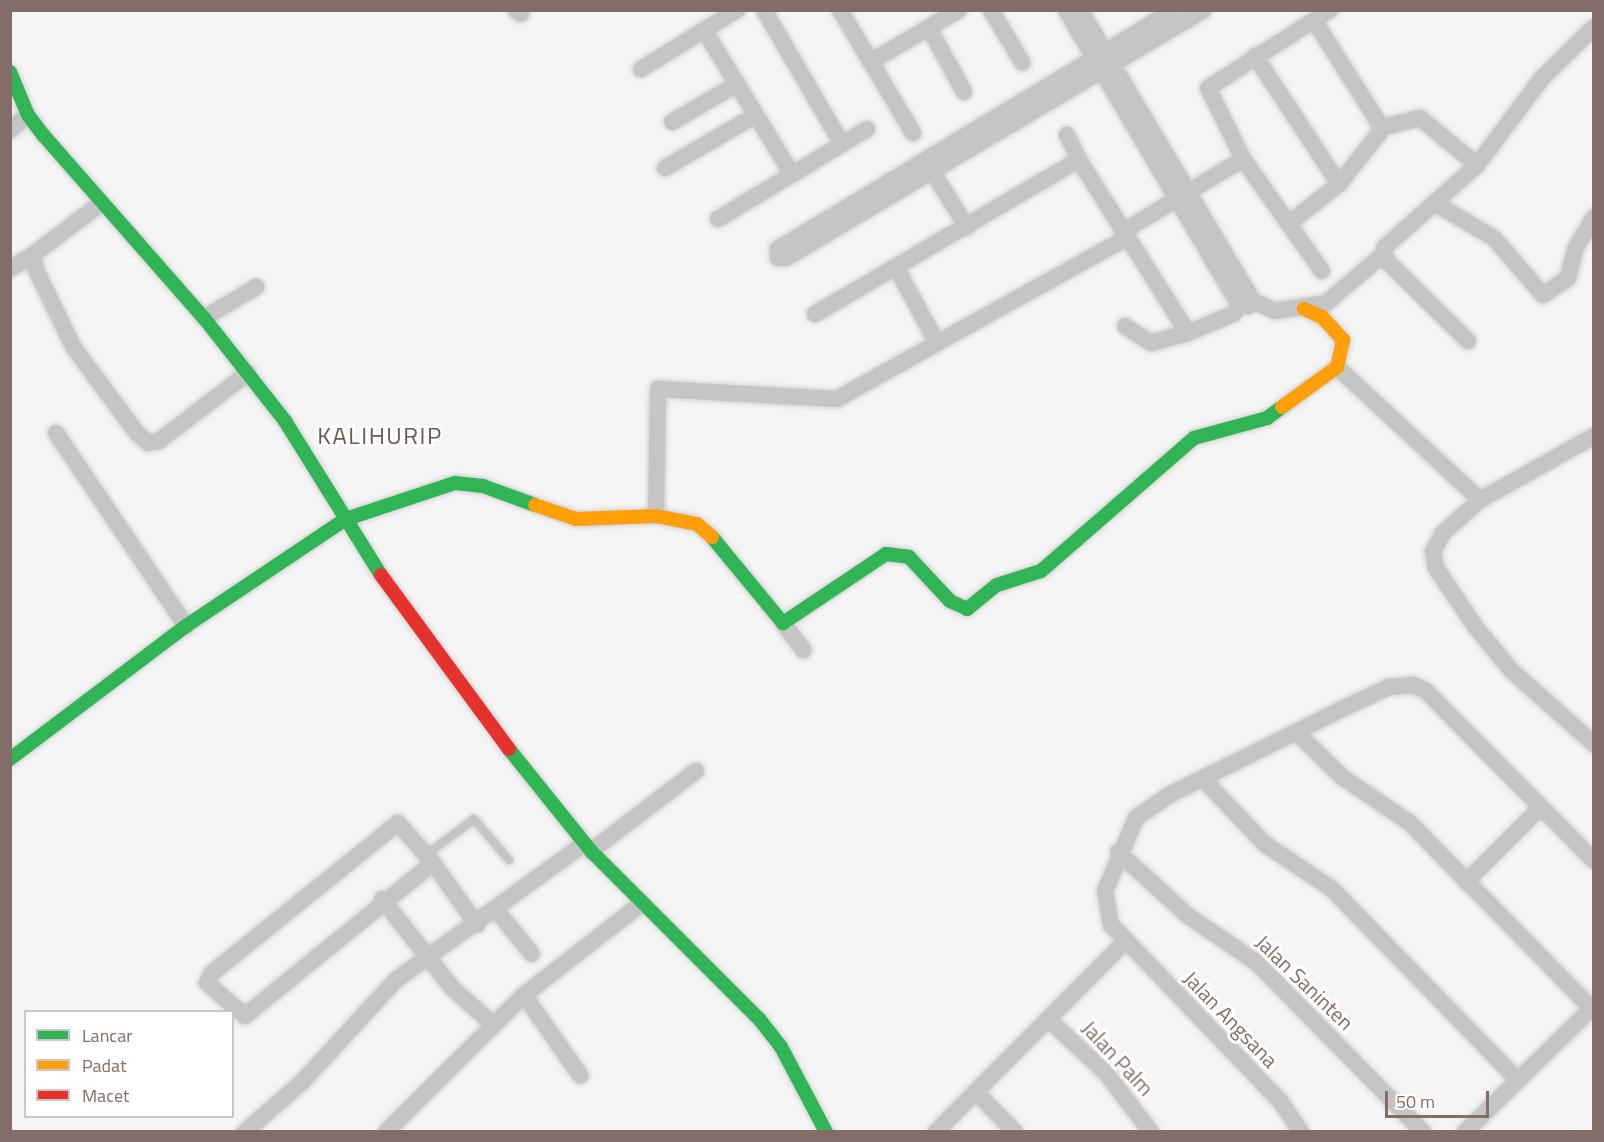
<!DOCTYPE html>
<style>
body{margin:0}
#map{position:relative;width:1604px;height:1142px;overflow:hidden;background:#f5f5f6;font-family:"Titillium Web",sans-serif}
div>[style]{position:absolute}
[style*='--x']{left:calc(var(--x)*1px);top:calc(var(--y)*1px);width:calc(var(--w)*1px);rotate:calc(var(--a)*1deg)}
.roads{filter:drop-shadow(0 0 2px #d2d0d0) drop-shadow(0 0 2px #d2d0d0)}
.lane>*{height:8px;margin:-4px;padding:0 4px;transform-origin:4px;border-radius:4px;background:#c6c5c5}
.street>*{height:16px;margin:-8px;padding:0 8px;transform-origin:8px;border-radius:8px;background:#c6c5c5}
.fast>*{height:14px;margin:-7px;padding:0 7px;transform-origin:7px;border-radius:7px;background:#30b455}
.slow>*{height:14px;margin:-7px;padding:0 7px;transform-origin:7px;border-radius:7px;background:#ff9f0a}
.jam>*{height:14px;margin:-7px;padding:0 7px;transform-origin:7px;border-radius:7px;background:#e5322d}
span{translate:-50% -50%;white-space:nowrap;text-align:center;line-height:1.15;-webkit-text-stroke:6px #fff;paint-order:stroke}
.street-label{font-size:21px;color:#826d69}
.quarter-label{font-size:24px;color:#685956;letter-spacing:1.5px}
.frame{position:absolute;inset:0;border:12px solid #826d69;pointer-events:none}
.legend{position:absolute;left:24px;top:1010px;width:210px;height:108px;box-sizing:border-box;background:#fff;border:2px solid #cdc5c3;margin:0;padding:8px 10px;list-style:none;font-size:18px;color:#826d69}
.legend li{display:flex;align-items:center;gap:12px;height:30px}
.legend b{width:30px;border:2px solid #cdc5c3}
.scale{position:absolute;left:1385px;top:1091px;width:104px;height:27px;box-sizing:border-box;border:3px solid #826d69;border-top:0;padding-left:8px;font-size:18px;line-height:21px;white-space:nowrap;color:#826d69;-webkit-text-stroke:4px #fff;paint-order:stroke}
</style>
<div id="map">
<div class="roads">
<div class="lane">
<i style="--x:426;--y:855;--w:60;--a:-36.9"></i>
<i style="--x:474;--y:819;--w:54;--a:49.5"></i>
</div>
<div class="street">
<i style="--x:516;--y:10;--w:6;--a:39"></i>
<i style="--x:764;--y:10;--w:155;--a:59.8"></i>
<i style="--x:840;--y:10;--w:143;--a:59.3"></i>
<i style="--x:991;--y:10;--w:61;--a:59.2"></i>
<i style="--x:1066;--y:10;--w:338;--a:59.6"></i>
<i style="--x:1237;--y:302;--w:12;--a:20"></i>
<i style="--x:1248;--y:306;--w:7;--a:-45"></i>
<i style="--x:1253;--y:301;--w:339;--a:-120.7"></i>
<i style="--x:1174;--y:10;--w:463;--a:148.9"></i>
<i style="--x:778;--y:249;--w:9;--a:90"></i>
<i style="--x:778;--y:258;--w:8;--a:0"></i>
<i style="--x:786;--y:258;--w:485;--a:-30.7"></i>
<i style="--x:929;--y:28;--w:73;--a:61.3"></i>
<i style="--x:704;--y:30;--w:169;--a:58.6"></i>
<i style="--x:1255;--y:56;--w:153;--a:56.7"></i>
<i style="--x:870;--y:62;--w:103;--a:-30.3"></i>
<i style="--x:641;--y:69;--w:113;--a:-31.6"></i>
<i style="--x:672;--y:122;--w:75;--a:-30.3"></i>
<i style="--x:1380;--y:128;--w:41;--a:-14"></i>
<i style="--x:1420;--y:118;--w:74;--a:39.5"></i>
<i style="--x:10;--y:130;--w:23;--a:-40"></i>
<i style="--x:1067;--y:135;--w:28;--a:64"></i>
<i style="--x:665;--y:168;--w:105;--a:-30.2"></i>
<i style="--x:932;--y:171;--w:66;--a:58"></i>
<i style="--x:1434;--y:203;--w:69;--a:30.3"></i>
<i style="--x:1494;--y:238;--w:75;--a:49.3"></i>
<i style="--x:1543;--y:295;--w:30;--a:-34"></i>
<i style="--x:1568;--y:278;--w:30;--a:-76"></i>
<i style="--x:1575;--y:249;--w:37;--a:-59"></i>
<i style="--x:100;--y:204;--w:83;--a:142.9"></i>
<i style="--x:34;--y:254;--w:14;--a:86"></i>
<i style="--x:35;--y:268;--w:89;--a:64"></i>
<i style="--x:74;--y:348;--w:106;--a:53.5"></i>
<i style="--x:137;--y:433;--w:15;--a:42"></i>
<i style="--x:148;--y:443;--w:11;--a:-10"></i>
<i style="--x:159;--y:441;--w:112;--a:-37.4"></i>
<i style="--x:718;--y:219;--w:174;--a:-31.1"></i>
<i style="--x:1288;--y:224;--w:65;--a:-38.1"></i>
<i style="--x:1339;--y:184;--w:66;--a:-51.7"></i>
<i style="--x:1380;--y:132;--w:12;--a:-104"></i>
<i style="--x:1377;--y:120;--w:116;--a:-122.3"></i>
<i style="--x:1122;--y:232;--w:141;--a:-31.1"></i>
<i style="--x:10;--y:269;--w:28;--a:-32"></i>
<i style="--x:897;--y:269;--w:84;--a:61.6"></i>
<i style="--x:937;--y:343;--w:215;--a:-29"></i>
<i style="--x:1322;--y:271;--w:137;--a:-125.2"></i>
<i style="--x:1243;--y:159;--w:79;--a:-116.2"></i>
<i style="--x:1208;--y:88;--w:145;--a:-32.6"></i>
<i style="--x:1253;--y:301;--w:24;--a:24"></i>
<i style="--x:1275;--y:311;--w:52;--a:-8.9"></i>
<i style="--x:1326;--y:303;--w:76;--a:-40.2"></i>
<i style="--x:815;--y:314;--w:306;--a:-30.3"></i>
<i style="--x:1079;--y:160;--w:204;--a:57.8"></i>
<i style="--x:1188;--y:333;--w:38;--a:165"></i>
<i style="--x:1151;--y:343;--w:31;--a:-147"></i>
<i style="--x:204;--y:318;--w:61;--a:-30.8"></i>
<i style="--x:1188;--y:333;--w:49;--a:-22.9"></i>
<i style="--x:1233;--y:314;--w:12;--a:-48"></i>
<i style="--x:1468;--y:341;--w:115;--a:-135.4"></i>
<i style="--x:1386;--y:260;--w:12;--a:-99"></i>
<i style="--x:1384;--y:248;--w:125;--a:-41.7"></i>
<i style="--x:1477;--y:165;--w:109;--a:-53.2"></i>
<i style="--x:1542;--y:78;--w:73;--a:-44.4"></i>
<i style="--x:1337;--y:367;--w:195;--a:42.9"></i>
<i style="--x:56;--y:433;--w:233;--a:56"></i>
<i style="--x:1594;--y:436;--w:131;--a:150.7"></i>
<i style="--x:1480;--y:500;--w:50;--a:138.3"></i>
<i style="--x:1443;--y:533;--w:21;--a:119"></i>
<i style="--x:1433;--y:551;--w:17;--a:80"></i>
<i style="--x:1436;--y:568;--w:73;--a:56.1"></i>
<i style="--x:1477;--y:629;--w:55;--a:50.2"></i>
<i style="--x:1512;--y:671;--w:110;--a:41.7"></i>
<i style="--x:656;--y:516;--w:127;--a:-89.1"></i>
<i style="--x:658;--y:389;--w:179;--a:3.2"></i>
<i style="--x:837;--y:399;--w:115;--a:-29.2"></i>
<i style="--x:783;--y:623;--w:34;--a:53"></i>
<i style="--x:1298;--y:734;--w:62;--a:44.3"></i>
<i style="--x:1342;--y:777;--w:82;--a:34.1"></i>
<i style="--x:1410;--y:823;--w:259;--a:45.6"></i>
<i style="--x:1203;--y:779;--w:90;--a:46.4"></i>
<i style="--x:1265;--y:844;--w:81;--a:33.9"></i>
<i style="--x:1332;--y:889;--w:265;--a:45.8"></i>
<i style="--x:591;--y:851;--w:132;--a:-37.3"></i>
<i style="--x:1118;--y:852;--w:93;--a:42.4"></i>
<i style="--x:1187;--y:915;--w:83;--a:34.3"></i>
<i style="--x:1256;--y:962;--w:238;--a:45.5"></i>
<i style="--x:433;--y:863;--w:242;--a:140.9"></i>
<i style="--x:245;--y:1016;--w:50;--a:-139"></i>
<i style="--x:207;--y:983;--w:11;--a:-63"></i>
<i style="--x:212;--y:973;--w:239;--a:-38.9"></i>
<i style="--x:398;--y:823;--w:53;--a:48.8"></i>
<i style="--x:433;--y:863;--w:76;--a:54.6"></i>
<i style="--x:1466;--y:882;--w:105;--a:-45"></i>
<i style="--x:382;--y:899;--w:115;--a:51.7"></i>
<i style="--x:453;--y:989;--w:53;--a:41.2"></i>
<i style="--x:497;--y:911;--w:55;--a:50.9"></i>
<i style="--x:524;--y:995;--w:98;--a:55"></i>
<i style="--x:1048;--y:1019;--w:78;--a:42.9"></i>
<i style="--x:1105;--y:1072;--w:76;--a:52.5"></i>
<i style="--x:976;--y:1092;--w:56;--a:45.7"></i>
<i style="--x:245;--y:1132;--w:77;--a:-41.3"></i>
<i style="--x:303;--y:1081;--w:137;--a:-47.4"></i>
<i style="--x:396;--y:980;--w:232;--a:-35.9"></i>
<i style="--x:386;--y:1132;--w:194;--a:-44.8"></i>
<i style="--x:524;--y:995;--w:150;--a:-37.9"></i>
<i style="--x:936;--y:1132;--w:268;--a:-45.2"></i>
<i style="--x:1301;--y:1132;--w:37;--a:-124"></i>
<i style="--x:1280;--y:1101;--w:244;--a:-133.8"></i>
<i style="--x:1111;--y:925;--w:35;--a:-100"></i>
<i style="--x:1105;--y:891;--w:79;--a:-67"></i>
<i style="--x:1136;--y:818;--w:40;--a:-34.9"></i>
<i style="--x:1169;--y:795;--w:193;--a:-26.4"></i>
<i style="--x:1342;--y:709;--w:52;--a:-25.1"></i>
<i style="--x:1389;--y:687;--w:24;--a:-5"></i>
<i style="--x:1413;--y:685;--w:14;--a:25"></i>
<i style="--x:1426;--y:691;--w:239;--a:45.3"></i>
<i style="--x:1465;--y:1132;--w:180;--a:-44.3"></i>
</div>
<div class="fast">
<i style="--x:10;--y:72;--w:47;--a:67.3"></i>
<i style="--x:28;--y:115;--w:26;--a:53"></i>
<i style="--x:44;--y:136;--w:242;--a:48.7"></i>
<i style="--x:204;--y:318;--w:131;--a:51.8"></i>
<i style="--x:285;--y:421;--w:181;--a:58.1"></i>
<i style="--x:712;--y:537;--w:112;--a:50.5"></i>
<i style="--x:783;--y:623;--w:124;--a:-33.8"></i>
<i style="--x:886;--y:554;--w:23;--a:7"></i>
<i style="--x:909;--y:557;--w:60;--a:47"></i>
<i style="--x:950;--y:601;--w:19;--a:25"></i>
<i style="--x:967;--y:609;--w:38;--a:-39"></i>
<i style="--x:997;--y:585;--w:46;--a:-17.7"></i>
<i style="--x:1041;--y:571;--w:203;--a:-41"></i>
<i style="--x:1194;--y:438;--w:76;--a:-15.3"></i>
<i style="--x:1267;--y:418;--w:19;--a:-36"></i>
<i style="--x:509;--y:749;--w:131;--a:51.2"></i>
<i style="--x:591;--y:851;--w:239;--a:45"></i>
<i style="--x:760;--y:1020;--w:34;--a:52"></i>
<i style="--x:781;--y:1047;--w:96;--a:62.1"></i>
<i style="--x:10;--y:759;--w:221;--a:-37.1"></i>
<i style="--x:186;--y:626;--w:192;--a:-33.8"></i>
<i style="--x:346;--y:519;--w:115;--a:-18.3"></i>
<i style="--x:455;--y:483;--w:28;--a:6"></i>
<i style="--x:483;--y:486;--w:55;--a:20.1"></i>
</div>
<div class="slow">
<i style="--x:1282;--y:407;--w:68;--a:-36"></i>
<i style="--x:1337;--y:367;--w:28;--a:-77"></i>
<i style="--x:1343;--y:340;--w:31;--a:-132"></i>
<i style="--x:1322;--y:317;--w:20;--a:-156"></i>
<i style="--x:535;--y:505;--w:43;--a:18.9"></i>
<i style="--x:576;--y:519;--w:80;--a:-2.1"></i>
<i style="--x:656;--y:516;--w:42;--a:11"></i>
<i style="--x:697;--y:524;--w:20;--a:41"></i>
</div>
<div class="jam">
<i style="--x:381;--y:575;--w:216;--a:53.7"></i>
</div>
</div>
<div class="street-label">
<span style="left:1305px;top:982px;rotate:44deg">Jalan Saninten</span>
<span style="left:1231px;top:1019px;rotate:46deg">Jalan Angsana</span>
<span style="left:1118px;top:1058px;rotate:47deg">Jalan Palm</span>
</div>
<div class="quarter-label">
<span style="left:380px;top:436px">KALIHURIP</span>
</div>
<div class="frame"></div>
<ul class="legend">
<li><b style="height:8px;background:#30b455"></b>Lancar</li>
<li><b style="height:8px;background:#ff9f0a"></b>Padat</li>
<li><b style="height:8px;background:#e5322d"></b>Macet</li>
</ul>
<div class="scale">50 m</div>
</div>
